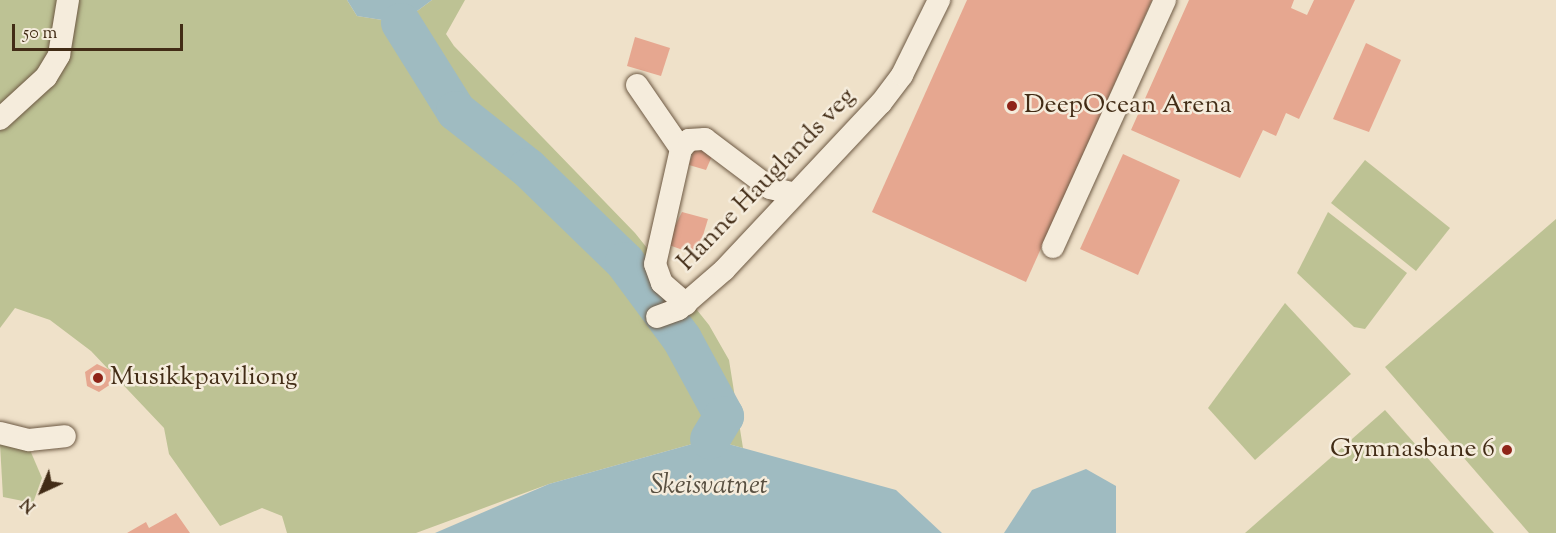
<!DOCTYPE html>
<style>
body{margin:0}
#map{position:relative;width:1556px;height:533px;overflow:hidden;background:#efe1c9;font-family:"Sorts Mill Goudy",serif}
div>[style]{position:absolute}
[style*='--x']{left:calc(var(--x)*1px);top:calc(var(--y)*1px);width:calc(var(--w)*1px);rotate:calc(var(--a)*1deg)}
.green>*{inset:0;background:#bdc294}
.water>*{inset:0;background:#9fbbc1}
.river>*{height:40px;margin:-20px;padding:0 20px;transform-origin:20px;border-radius:20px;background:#9fbbc1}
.building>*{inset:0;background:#e6a790}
.roads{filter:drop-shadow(0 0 2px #6d5943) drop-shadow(0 0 2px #6d5943)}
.minor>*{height:22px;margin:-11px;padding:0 11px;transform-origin:11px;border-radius:11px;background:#f5ecdc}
.dots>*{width:16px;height:16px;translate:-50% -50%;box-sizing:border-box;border:3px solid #f5ecdc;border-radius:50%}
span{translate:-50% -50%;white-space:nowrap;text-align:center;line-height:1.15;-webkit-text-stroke:5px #f5ecdc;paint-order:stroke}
.poi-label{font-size:26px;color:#422c16}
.left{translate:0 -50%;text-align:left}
.right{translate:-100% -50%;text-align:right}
.street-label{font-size:26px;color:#422c16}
.water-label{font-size:27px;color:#595041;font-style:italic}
.north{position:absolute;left:12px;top:461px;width:60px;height:60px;-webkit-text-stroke:4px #f5ecdc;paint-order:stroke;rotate:224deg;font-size:16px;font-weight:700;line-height:24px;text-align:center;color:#422c16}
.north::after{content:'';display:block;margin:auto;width:21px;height:27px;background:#422c16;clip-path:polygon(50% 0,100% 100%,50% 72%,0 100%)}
.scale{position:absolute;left:12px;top:24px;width:171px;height:27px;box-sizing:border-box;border:3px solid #422c16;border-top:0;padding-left:8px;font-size:18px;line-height:21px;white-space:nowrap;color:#422c16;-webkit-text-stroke:4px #f5ecdc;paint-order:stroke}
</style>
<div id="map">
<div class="green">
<i style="clip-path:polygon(0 0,347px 0,357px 16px,401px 23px,432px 0,465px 0,446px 34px,454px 46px,635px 233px,709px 325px,729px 360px,743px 448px,710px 439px,549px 484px,416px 533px,287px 533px,282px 516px,262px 508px,220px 526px,169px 454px,164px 428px,91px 351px,50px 320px,15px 308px,0 328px)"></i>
<i style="clip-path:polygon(1365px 160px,1450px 228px,1416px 271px,1331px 203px)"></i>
<i style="clip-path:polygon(1328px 212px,1407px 273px,1365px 329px,1354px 327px,1297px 273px)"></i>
<i style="clip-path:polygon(1556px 219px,1556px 533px,1529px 533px,1385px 367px)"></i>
<i style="clip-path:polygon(1285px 303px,1351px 374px,1255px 460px,1208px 408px)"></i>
<i style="clip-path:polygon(1385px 410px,1494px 533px,1245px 533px)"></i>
<i style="clip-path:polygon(0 444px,30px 450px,42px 478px,33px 503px,3px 497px)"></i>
</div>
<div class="water">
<i style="clip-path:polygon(347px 0,432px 0,401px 23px,357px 16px)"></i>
<i style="clip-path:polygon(710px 439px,896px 490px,942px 533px,435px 533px,549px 484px)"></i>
<i style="clip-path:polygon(1086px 469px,1116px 486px,1116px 533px,1004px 533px,1032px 490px)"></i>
</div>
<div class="river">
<i style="--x:401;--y:23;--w:104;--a:58"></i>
<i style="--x:456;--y:111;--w:92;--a:38.4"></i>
<i style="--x:528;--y:168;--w:135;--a:44.1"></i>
<i style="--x:625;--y:262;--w:96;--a:53.5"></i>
<i style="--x:682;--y:339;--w:88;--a:61.4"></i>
<i style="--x:724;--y:416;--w:27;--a:121"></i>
</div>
<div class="building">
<i style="clip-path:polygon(967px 0,1152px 0,1026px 282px,872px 212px)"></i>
<i style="clip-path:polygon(1189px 0,1294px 0,1291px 8px,1307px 15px,1314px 0,1355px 0,1299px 119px,1286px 113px,1276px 136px,1263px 130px,1240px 178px,1131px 130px)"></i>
<i style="clip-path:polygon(635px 37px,670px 48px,661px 76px,627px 66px)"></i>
<i style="clip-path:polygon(1366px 43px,1401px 60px,1369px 132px,1333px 119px)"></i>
<i style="clip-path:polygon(696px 143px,715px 149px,706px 170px,689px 165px)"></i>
<i style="clip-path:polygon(1123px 154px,1180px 180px,1138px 275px,1080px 249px)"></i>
<i style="clip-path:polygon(682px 212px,708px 219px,697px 255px,666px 244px)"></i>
<i style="clip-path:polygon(97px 364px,110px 370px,111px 384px,99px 392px,87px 386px,85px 372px)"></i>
<i style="clip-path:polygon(176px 513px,190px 533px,127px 533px,146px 522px,149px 528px)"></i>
</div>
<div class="roads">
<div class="minor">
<i style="--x:637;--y:85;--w:78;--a:55.5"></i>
<i style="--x:681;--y:149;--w:118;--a:102.7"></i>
<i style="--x:655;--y:264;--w:20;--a:70"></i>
<i style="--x:662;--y:283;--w:32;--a:41"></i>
<i style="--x:0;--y:119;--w:62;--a:-42.4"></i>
<i style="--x:46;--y:77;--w:26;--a:-59"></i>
<i style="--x:59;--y:55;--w:56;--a:-80.7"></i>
<i style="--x:681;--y:149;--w:12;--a:-48"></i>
<i style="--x:689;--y:140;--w:16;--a:-4"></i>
<i style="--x:705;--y:139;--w:81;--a:37"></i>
<i style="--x:770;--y:188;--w:23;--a:13"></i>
<i style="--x:1053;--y:247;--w:271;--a:-65.6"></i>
<i style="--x:657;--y:317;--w:23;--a:-20"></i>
<i style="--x:679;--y:309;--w:60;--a:-40.9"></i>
<i style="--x:724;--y:270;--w:229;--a:-46.8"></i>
<i style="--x:881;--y:103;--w:35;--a:-53"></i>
<i style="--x:902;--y:75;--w:84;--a:-63.7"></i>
<i style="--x:0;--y:433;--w:30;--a:14"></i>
<i style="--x:29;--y:440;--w:36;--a:-6"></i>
</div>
</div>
<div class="dots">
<i style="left:1012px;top:106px;background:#8f2418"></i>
<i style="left:98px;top:378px;background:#8f2418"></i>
<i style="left:1507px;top:450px;background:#8f2418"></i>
</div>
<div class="poi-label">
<span class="left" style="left:1024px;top:106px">DeepOcean Arena</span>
<span class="left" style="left:110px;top:378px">Musikkpaviliong</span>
<span class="right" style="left:1495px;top:450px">Gymnasbane 6</span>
</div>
<div class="street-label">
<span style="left:767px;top:180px;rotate:-46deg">Hanne Hauglands veg</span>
</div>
<div class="water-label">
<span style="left:709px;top:487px">Skeisvatnet</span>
</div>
<div class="north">N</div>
<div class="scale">50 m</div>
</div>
